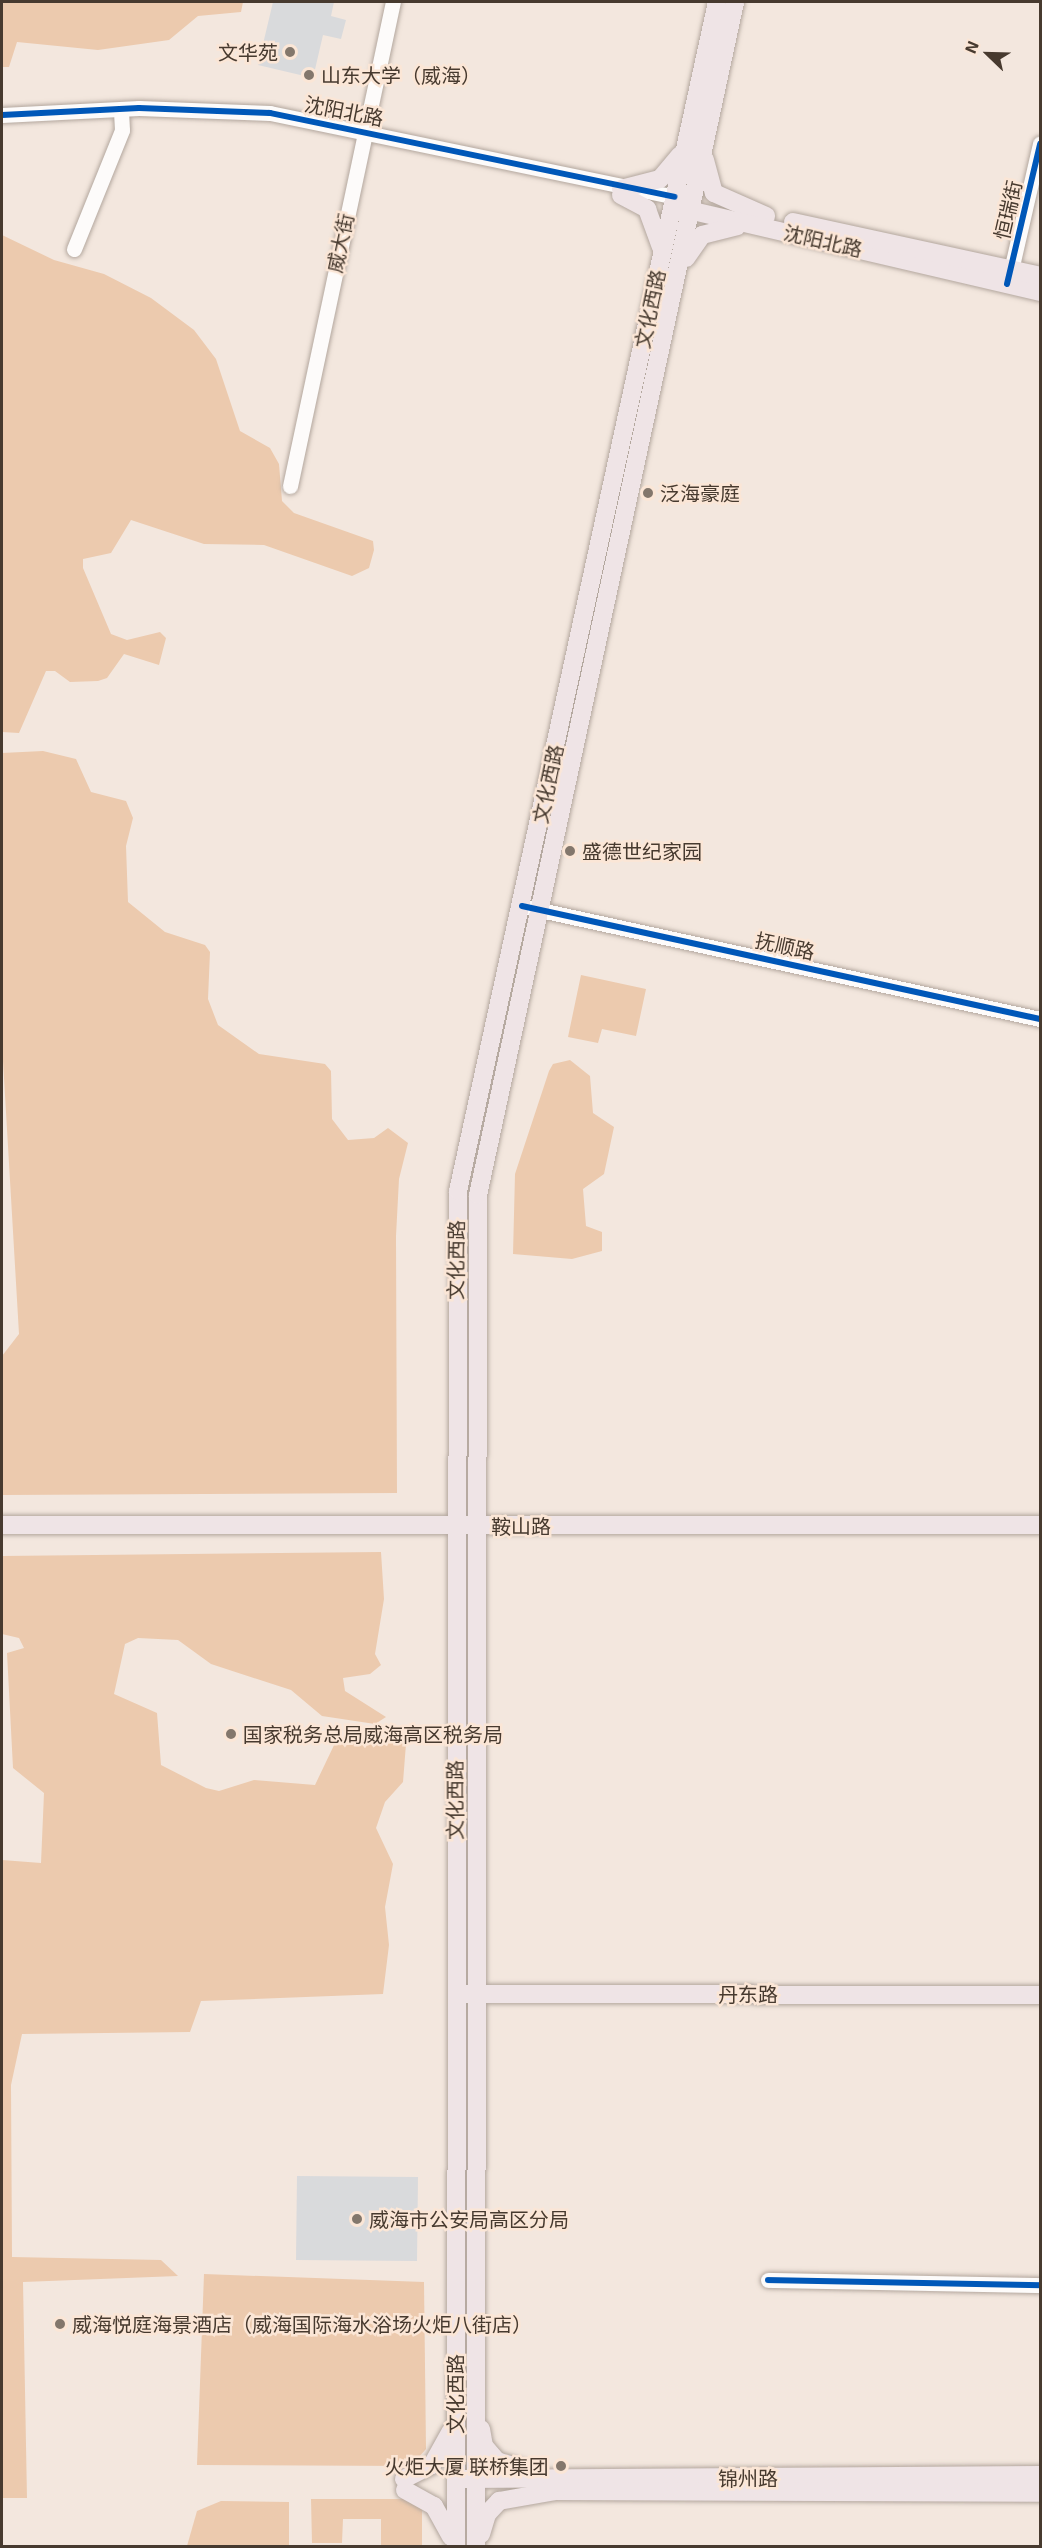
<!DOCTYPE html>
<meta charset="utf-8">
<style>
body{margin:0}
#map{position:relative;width:1042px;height:2548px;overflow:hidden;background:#f3e7de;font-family:"Exo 2","Noto Sans SC",sans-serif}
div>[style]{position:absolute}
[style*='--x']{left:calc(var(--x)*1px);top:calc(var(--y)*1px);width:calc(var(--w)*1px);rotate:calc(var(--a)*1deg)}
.green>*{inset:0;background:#eccaae}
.building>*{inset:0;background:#d9dadc}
.roads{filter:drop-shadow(0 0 2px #b3a79e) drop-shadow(0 0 2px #b3a79e)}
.minor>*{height:15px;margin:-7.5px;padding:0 7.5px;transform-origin:7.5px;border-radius:7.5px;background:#fdfbfa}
.major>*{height:18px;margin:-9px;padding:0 9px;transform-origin:9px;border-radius:9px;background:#efe4e6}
.cycleway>*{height:6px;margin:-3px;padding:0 3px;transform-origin:3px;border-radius:3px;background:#0057b8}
.dots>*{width:16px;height:16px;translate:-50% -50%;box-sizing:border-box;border:3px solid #fbe6d6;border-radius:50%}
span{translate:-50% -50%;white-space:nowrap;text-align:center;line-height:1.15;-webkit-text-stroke:5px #fbe6d6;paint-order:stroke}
.poi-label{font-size:20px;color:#473a2f}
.right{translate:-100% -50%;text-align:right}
.left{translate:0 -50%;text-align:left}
.street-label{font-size:20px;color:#473a2f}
.frame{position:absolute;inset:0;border:3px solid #473a2f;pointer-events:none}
.north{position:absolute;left:958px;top:24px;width:60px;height:60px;-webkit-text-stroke:4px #fbe6d6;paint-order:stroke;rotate:293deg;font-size:16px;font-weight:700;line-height:24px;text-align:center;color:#473a2f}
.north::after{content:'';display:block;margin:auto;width:21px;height:27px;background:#473a2f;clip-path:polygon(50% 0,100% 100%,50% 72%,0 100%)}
</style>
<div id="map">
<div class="green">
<i style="clip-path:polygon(2px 2px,243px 2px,241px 12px,198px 16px,169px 40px,98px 50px,17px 42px,9px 67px,2px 67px)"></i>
<i style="clip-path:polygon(2px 235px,54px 260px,104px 274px,151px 298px,194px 330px,216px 359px,240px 431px,270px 448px,279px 464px,282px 501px,294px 513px,373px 541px,374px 550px,369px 568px,352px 576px,264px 545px,204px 544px,131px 520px,111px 553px,83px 559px,83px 568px,111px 634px,127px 640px,160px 632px,166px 638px,159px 665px,124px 654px,107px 678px,98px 681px,70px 682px,55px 671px,46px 671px,19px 733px,2px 732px)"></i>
<i style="clip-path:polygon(43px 751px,76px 759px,91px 792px,126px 801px,133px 818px,126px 846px,128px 902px,165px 932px,205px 945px,210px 952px,208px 999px,218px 1025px,259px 1054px,325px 1064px,331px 1071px,332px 1119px,348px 1140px,374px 1138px,388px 1128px,408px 1143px,399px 1179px,396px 1236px,397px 1493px,2px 1495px,2px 1356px,19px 1334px,2px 1044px,2px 753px)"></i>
<i style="clip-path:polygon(581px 975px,646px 989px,636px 1036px,602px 1029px,598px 1043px,568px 1037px)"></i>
<i style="clip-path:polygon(570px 1060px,590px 1076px,593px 1113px,614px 1127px,604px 1174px,583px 1189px,586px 1226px,602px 1232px,602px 1251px,572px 1259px,513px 1254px,515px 1174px,549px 1071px,553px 1064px)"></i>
<i style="clip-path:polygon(381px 1552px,384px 1599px,375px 1654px,381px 1665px,370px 1674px,343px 1678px,345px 1691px,386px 1717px,375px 1724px,322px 1716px,291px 1690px,211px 1664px,178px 1640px,138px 1638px,125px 1644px,114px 1694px,157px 1713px,161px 1765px,206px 1788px,219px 1791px,254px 1780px,315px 1785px,336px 1741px,396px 1738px,406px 1744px,403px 1782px,385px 1802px,376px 1828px,393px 1864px,385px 1907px,389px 1945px,383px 1994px,201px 2001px,190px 2032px,22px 2034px,11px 2085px,12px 2257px,161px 2260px,178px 2276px,23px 2282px,27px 2498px,2px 2498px,2px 1860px,41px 1863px,44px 1793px,13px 1768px,7px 1653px,24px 1648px,19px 1638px,2px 1634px,2px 1556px)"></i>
<i style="clip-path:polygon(204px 2274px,424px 2282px,426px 2449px,411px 2466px,197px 2465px)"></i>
<i style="clip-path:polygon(311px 2499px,404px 2499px,422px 2506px,422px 2546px,381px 2546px,381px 2519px,343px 2519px,342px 2543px,312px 2543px)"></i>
<i style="clip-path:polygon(221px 2501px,289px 2502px,289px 2546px,187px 2546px,197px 2511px)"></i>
</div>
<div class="building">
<i style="clip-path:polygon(273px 2px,334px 2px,331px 16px,346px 20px,341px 39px,323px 35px,313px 78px,258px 65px)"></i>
<i style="clip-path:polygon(297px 2176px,418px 2177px,417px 2261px,296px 2260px)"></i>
</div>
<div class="roads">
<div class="minor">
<i style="--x:2;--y:115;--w:137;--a:-2.9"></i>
<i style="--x:139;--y:108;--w:131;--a:2.2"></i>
<i style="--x:270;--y:113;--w:413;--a:11.7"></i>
<i style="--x:74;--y:249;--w:128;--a:-68"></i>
<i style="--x:122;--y:130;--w:21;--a:-93"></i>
<i style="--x:1009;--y:279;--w:139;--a:-77.1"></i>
<i style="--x:290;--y:486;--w:495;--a:-78"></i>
<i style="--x:522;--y:906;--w:530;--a:12.31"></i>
<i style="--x:768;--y:2280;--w:272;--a:1.1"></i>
</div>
<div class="major">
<i style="--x:705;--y:160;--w:34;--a:75"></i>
<i style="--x:714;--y:193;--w:57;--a:23.9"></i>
<i style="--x:621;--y:189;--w:40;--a:-14.4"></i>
<i style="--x:660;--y:179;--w:31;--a:-50"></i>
<i style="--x:621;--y:195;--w:30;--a:28"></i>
<i style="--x:647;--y:209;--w:40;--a:69.8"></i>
<i style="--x:680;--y:208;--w:370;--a:13.1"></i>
<i style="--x:793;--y:222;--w:253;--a:12.3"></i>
<i style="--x:686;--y:258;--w:28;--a:-55"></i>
<i style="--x:702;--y:235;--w:36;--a:-14"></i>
<i style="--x:2;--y:1525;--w:1038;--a:0"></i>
<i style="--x:463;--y:1994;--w:577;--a:0.1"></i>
<i style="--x:481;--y:2429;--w:17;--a:80"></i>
<i style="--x:484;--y:2446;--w:20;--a:49"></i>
<i style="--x:497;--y:2461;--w:38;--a:17"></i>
<i style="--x:404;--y:2479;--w:31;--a:-27"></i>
<i style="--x:432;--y:2465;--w:38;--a:-61"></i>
<i style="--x:465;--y:2479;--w:575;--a:-0.4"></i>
<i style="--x:405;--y:2490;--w:33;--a:29"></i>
<i style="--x:434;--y:2506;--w:35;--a:61"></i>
<i style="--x:547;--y:2491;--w:493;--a:0.2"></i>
<i style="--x:481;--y:2534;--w:21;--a:-73"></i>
<i style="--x:487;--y:2514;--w:18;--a:-47"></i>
<i style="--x:499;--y:2501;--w:58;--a:-10"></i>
<i style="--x:456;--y:2546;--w:1355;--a:-89.92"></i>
<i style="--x:458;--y:1191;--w:1217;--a:-77.71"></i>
<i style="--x:476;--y:2546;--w:1351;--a:-89.92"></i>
<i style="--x:478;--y:1195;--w:1220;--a:-77.84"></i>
</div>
</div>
<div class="cycleway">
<i style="--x:2;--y:115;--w:137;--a:-2.9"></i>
<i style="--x:139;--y:108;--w:131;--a:2.2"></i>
<i style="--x:270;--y:113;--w:413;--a:11.7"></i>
<i style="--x:1007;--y:284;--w:144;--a:-76.7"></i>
<i style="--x:522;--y:906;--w:530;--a:12.31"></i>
<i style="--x:768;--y:2280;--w:272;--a:1.1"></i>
</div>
<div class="dots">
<i style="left:290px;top:52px;background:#83776c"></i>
<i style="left:309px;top:75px;background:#83776c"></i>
<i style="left:648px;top:493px;background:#83776c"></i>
<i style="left:570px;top:851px;background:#83776c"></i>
<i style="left:231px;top:1734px;background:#83776c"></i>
<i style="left:357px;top:2219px;background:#83776c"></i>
<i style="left:60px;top:2324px;background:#83776c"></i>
<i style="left:561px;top:2466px;background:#83776c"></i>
</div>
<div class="poi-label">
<span class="right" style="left:278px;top:52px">文华苑</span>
<span class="left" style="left:321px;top:75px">山东大学（威海）</span>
<span class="left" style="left:660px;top:493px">泛海豪庭</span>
<span class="left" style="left:582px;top:851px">盛德世纪家园</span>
<span class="left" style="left:243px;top:1734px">国家税务总局威海高区税务局</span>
<span class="left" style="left:369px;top:2219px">威海市公安局高区分局</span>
<span class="left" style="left:72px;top:2324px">威海悦庭海景酒店（威海国际海水浴场火炬八街店）</span>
<span class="right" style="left:549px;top:2466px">火炬大厦 联桥集团</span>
</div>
<div class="street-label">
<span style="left:344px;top:111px;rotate:11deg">沈阳北路</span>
<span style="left:1008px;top:210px;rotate:-77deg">恒瑞街</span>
<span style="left:823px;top:241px;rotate:13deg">沈阳北路</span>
<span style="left:340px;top:243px;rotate:-78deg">威大街</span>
<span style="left:650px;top:309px;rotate:-78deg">文化西路</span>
<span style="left:548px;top:784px;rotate:-78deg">文化西路</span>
<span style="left:785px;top:946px;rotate:12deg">抚顺路</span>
<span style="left:456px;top:1260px;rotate:-89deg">文化西路</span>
<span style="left:521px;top:1526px">鞍山路</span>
<span style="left:455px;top:1800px;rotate:-90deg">文化西路</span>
<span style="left:748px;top:1994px">丹东路</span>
<span style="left:455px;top:2394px;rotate:-90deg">文化西路</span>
<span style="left:748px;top:2478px">锦州路</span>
</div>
<div class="frame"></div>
<div class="north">N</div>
</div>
